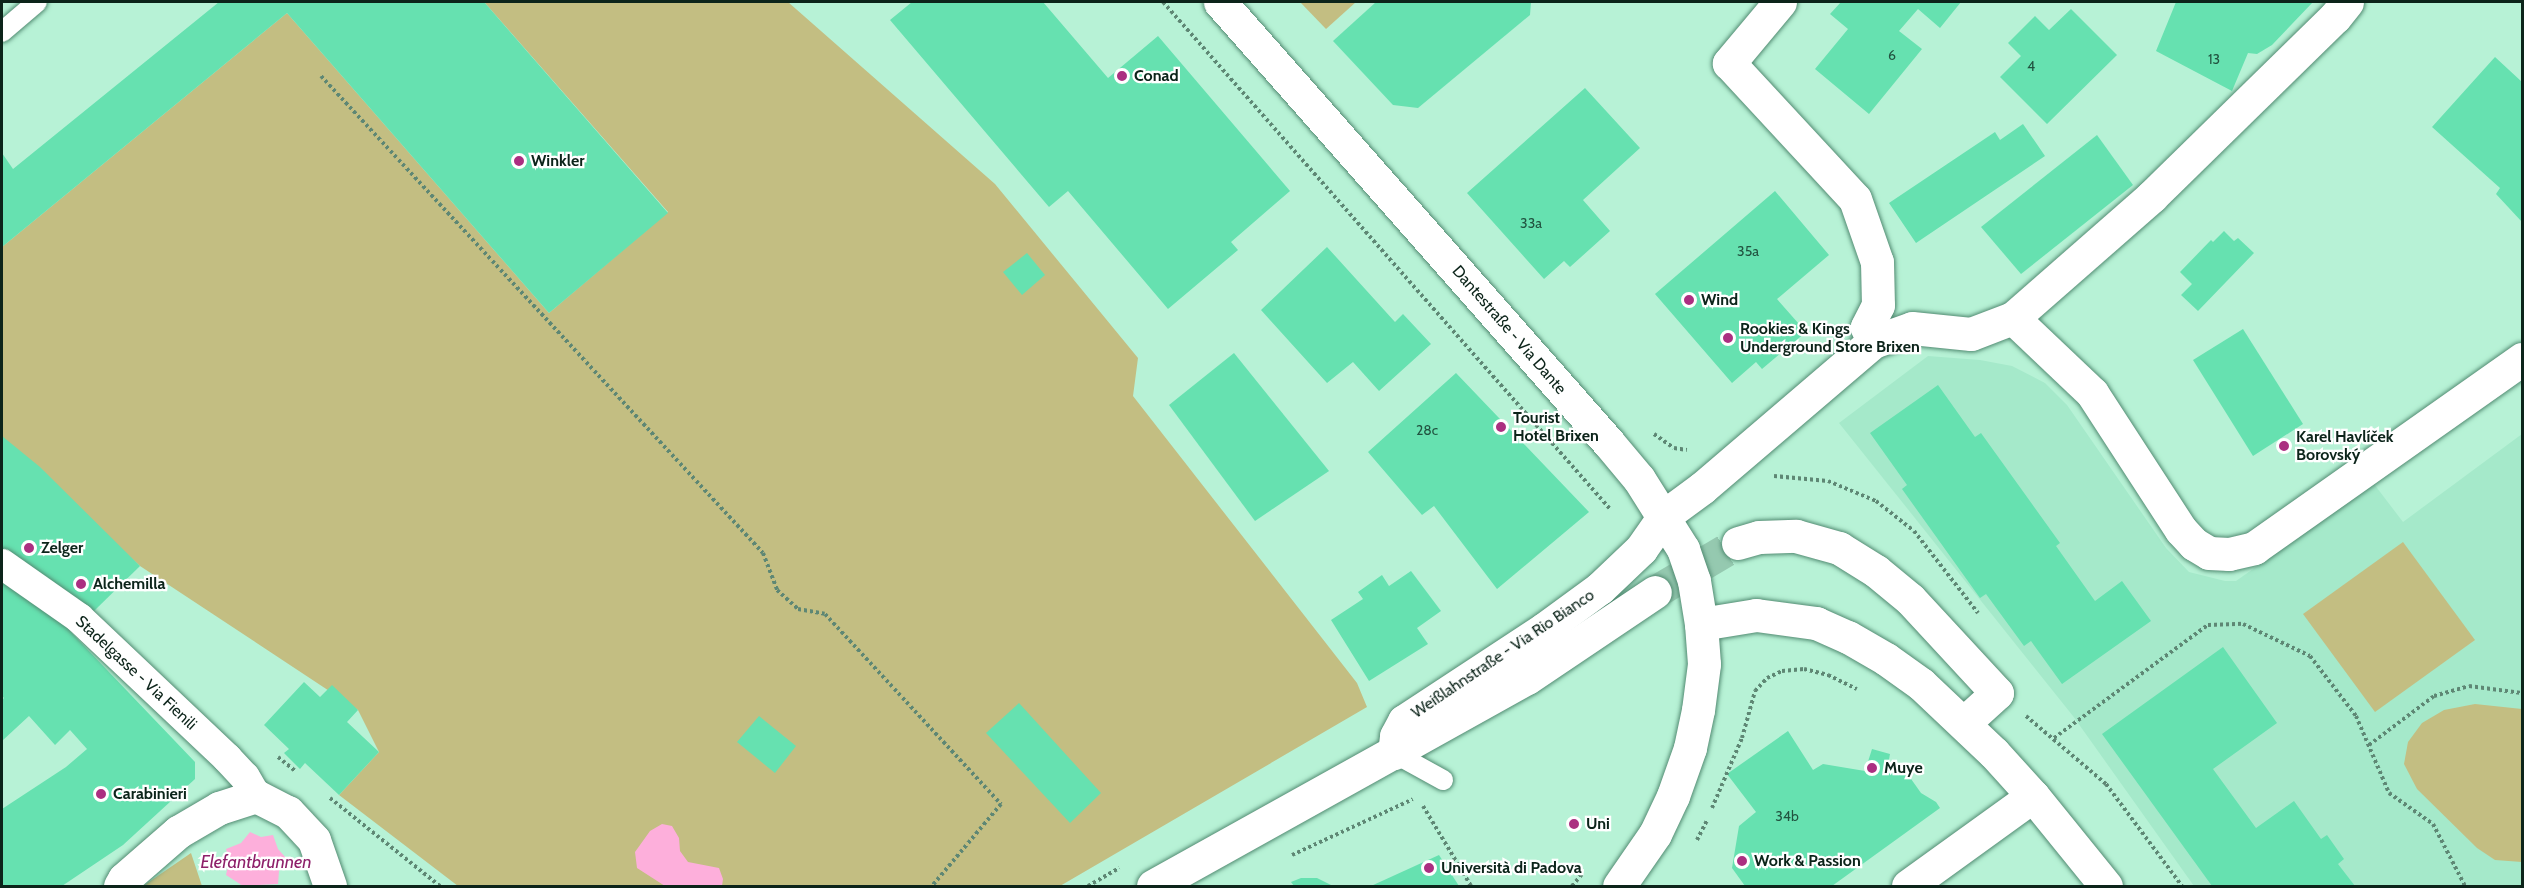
<!DOCTYPE html>
<meta charset="utf-8">
<style>
body{margin:0}
#map{position:relative;width:2524px;height:888px;overflow:hidden;background:#b7f2d6;font-family:Cabin,sans-serif}
div>[style]{position:absolute}
[style*='--x']{left:calc(var(--x)*1px);top:calc(var(--y)*1px);width:calc(var(--w)*1px);rotate:calc(var(--a)*1deg)}
.built>*{inset:0;background:#a5e9ca}
.green>*{inset:0;background:#c3be82}
.water>*{inset:0;background:#fdafdb}
.building>*{inset:0;background:#66e1b0}
.minor-tunnel>*{height:33px;margin-top:-16.5px;transform-origin:0;background:repeating-linear-gradient(90deg,#95c9b0 0 33px,transparent 0 49px)}
.path>*{height:4px;margin-top:-2px;transform-origin:0;background:repeating-linear-gradient(90deg,#5e8774 0 3px,transparent 0 6px)}
.roads{filter:drop-shadow(0 0 2px #528b72) drop-shadow(0 0 2px #528b72)}
.service>*{height:20px;margin:-10px;padding:0 10px;transform-origin:10px;border-radius:10px;background:#fff}
.pedestrian>*{height:30px;margin:-15px;padding:0 15px;transform-origin:15px;border-radius:15px;background:#fff}
.minor>*{height:33px;margin:-16.5px;padding:0 16.5px;transform-origin:16.5px;border-radius:16.5px;background:#fff}
.secondary>*{height:33px;margin:-16.5px;padding:0 16.5px;transform-origin:16.5px;border-radius:16.5px;background:#fff}
.dots>*{width:16px;height:16px;translate:-50% -50%;box-sizing:border-box;border:3px solid #fff;border-radius:50%}
span{translate:-50% -50%;white-space:nowrap;text-align:center;line-height:1.15;-webkit-text-stroke:4.5px #fff;paint-order:stroke}
.number-label{font-size:14px;color:#225340}
.number-label span{-webkit-text-stroke-width:0}
.poi-label{font-size:16px;color:#0c241a;font-weight:700}
.left{translate:0 -50%;text-align:left}
.street-label{font-size:16px;color:#0c241a}
.water-label{font-size:18px;color:#8e206a;font-style:italic}
.frame{position:absolute;inset:0;border:3px solid #0c241a;pointer-events:none}
</style>
<div id="map">
<div class="built">
<i style="clip-path:polygon(1928px 356px,1980px 360px,2012px 366px,2045px 383px,2067px 405px,2166px 548px,2189px 572px,2225px 581px,2236px 581px,2374px 484px,2403px 522px,2522px 434px,2522px 886px,2194px 886px,2073px 716px,1839px 423px)"></i>
</div>
<div class="green">
<i style="clip-path:polygon(487px 2px,788px 2px,995px 184px,1138px 358px,1133px 396px,1357px 683px,1367px 707px,1060px 886px,458px 886px,339px 795px,379px 752px,358px 710px,140px 566px,2px 440px,2px 247px,287px 13px,549px 313px,668px 212px,485px 3px)"></i>
<i style="clip-path:polygon(1300px 2px,1356px 2px,1326px 29px)"></i>
<i style="clip-path:polygon(2403px 542px,2475px 640px,2375px 712px,2303px 614px)"></i>
<i style="clip-path:polygon(2475px 704px,2522px 709px,2522px 862px,2495px 860px,2477px 848px,2417px 789px,2404px 764px,2408px 742px,2422px 723px,2444px 710px)"></i>
<i style="clip-path:polygon(191px 853px,202px 886px,143px 886px,146px 884px)"></i>
</div>
<div class="water">
<i style="clip-path:polygon(662px 824px,672px 826px,679px 838px,680px 851px,688px 862px,719px 868px,723px 879px,722px 886px,665px 886px,637px 868px,635px 852px,650px 831px)"></i>
<i style="clip-path:polygon(250px 832px,261px 837px,273px 835px,278px 849px,287px 859px,279px 871px,278px 884px,243px 886px,226px 875px,229px 861px,226px 849px,241px 843px)"></i>
</div>
<div class="building">
<i style="clip-path:polygon(219px 2px,487px 2px,485px 3px,668px 213px,549px 313px,287px 13px,2px 247px,2px 153px,13px 169px)"></i>
<i style="clip-path:polygon(912px 2px,1043px 2px,1108px 78px,1158px 36px,1290px 191px,1231px 242px,1238px 250px,1168px 309px,1068px 191px,1049px 207px,890px 20px)"></i>
<i style="clip-path:polygon(1376px 2px,1531px 2px,1530px 15px,1418px 108px,1393px 105px,1333px 41px)"></i>
<i style="clip-path:polygon(1841px 2px,1961px 2px,1940px 28px,1918px 9px,1899px 31px,1922px 49px,1869px 114px,1815px 69px,1848px 29px,1830px 14px)"></i>
<i style="clip-path:polygon(2176px 2px,2313px 2px,2272px 45px,2257px 54px,2248px 53px,2232px 91px,2156px 51px)"></i>
<i style="clip-path:polygon(2071px 9px,2117px 55px,2047px 124px,2000px 77px,2021px 56px,2008px 43px,2035px 16px,2049px 30px)"></i>
<i style="clip-path:polygon(2495px 57px,2522px 82px,2522px 222px,2496px 194px,2500px 188px,2432px 127px)"></i>
<i style="clip-path:polygon(1585px 88px,1640px 148px,1583px 200px,1610px 231px,1570px 267px,1564px 261px,1544px 279px,1467px 193px)"></i>
<i style="clip-path:polygon(2023px 124px,2045px 156px,1916px 243px,1889px 203px,1995px 132px,2000px 140px)"></i>
<i style="clip-path:polygon(2097px 135px,2133px 185px,2021px 274px,1981px 227px)"></i>
<i style="clip-path:polygon(1775px 191px,1829px 255px,1777px 299px,1806px 332px,1762px 369px,1756px 362px,1732px 383px,1655px 294px)"></i>
<i style="clip-path:polygon(2224px 231px,2234px 241px,2238px 238px,2254px 253px,2198px 311px,2181px 295px,2192px 284px,2180px 272px,2211px 240px,2213px 242px)"></i>
<i style="clip-path:polygon(1327px 247px,1395px 322px,1403px 314px,1431px 344px,1379px 391px,1353px 362px,1327px 383px,1261px 310px)"></i>
<i style="clip-path:polygon(1027px 253px,1045px 275px,1022px 295px,1003px 272px)"></i>
<i style="clip-path:polygon(2243px 329px,2303px 424px,2253px 456px,2193px 360px)"></i>
<i style="clip-path:polygon(1234px 353px,1329px 471px,1255px 521px,1169px 405px)"></i>
<i style="clip-path:polygon(1456px 373px,1589px 512px,1497px 589px,1434px 506px,1422px 515px,1368px 452px)"></i>
<i style="clip-path:polygon(1938px 385px,1975px 437px,1981px 433px,2060px 543px,2056px 546px,2095px 601px,2122px 581px,2151px 621px,2062px 684px,2031px 641px,2024px 646px,1986px 594px,1980px 598px,1902px 489px,1907px 485px,1870px 433px)"></i>
<i style="clip-path:polygon(2px 436px,40px 467px,140px 566px,94px 611px,2px 548px)"></i>
<i style="clip-path:polygon(1411px 571px,1441px 611px,1417px 628px,1428px 644px,1369px 681px,1331px 620px,1363px 599px,1358px 592px,1382px 575px,1389px 586px)"></i>
<i style="clip-path:polygon(2px 582px,65px 626px,195px 762px,195px 779px,123px 845px,62px 886px,2px 886px,2px 809px,66px 767px,87px 749px,70px 730px,55px 745px,29px 716px,2px 741px,2px 700px,4px 698px,2px 696px)"></i>
<i style="clip-path:polygon(2223px 647px,2277px 723px,2213px 769px,2256px 828px,2294px 801px,2321px 839px,2327px 835px,2344px 859px,2338px 864px,2355px 886px,2212px 886px,2102px 734px)"></i>
<i style="clip-path:polygon(304px 682px,320px 697px,332px 685px,358px 710px,347px 722px,379px 752px,339px 795px,305px 763px,300px 769px,284px 753px,289px 749px,264px 725px)"></i>
<i style="clip-path:polygon(1019px 703px,1101px 793px,1070px 823px,986px 733px)"></i>
<i style="clip-path:polygon(759px 716px,796px 746px,775px 773px,737px 742px)"></i>
<i style="clip-path:polygon(1788px 731px,1813px 770px,1823px 764px,1865px 771px,1872px 749px,1890px 754px,1888px 765px,1904px 769px,1921px 793px,1936px 802px,1940px 808px,1832px 886px,1745px 886px,1732px 868px,1739px 826px,1756px 812px,1727px 774px)"></i>
<i style="clip-path:polygon(1439px 855px,1459px 886px,1371px 886px)"></i>
<i style="clip-path:polygon(1301px 878px,1317px 878px,1333px 886px,1294px 886px,1291px 882px)"></i>
</div>
<div class="minor-tunnel">
<i style="--x:1655;--y:592;--w:96;--a:-30.6"></i>
</div>
<div class="path">
<i style="--x:1163;--y:2;--w:677;--a:48.59"></i>
<i style="--x:321;--y:76;--w:650;--a:47.18"></i>
<i style="--x:763;--y:553;--w:40;--a:69"></i>
<i style="--x:777;--y:590;--w:28;--a:42"></i>
<i style="--x:798;--y:609;--w:27;--a:10"></i>
<i style="--x:825;--y:614;--w:259;--a:47.2"></i>
<i style="--x:1001;--y:804;--w:107;--a:130.1"></i>
<i style="--x:1654;--y:434;--w:24;--a:35"></i>
<i style="--x:1674;--y:448;--w:13;--a:9"></i>
<i style="--x:1774;--y:476;--w:54;--a:5.3"></i>
<i style="--x:1828;--y:481;--w:52;--a:22.6"></i>
<i style="--x:1876;--y:501;--w:48;--a:38.3"></i>
<i style="--x:1914;--y:531;--w:104;--a:52"></i>
<i style="--x:2026;--y:716;--w:105;--a:40.4"></i>
<i style="--x:2106;--y:784;--w:127;--a:53.3"></i>
<i style="--x:2054;--y:738;--w:191;--a:-36.3"></i>
<i style="--x:2208;--y:625;--w:35;--a:-2"></i>
<i style="--x:2243;--y:624;--w:74;--a:25.5"></i>
<i style="--x:2310;--y:656;--w:76;--a:52.5"></i>
<i style="--x:2356;--y:716;--w:84;--a:66.8"></i>
<i style="--x:2389;--y:793;--w:54;--a:35.2"></i>
<i style="--x:2433;--y:824;--w:70;--a:62.7"></i>
<i style="--x:2369;--y:745;--w:81;--a:-37"></i>
<i style="--x:2434;--y:696;--w:36;--a:-16"></i>
<i style="--x:2469;--y:686;--w:53;--a:7.5"></i>
<i style="--x:278;--y:757;--w:22;--a:39"></i>
<i style="--x:330;--y:798;--w:141;--a:38.7"></i>
<i style="--x:1423;--y:806;--w:93;--a:59"></i>
<i style="--x:1712;--y:808;--w:76;--a:-66.8"></i>
<i style="--x:1742;--y:738;--w:49;--a:-74.5"></i>
<i style="--x:1755;--y:691;--w:18;--a:-47"></i>
<i style="--x:1767;--y:678;--w:17;--a:-25"></i>
<i style="--x:1782;--y:671;--w:22;--a:-5"></i>
<i style="--x:1804;--y:669;--w:25;--a:14"></i>
<i style="--x:1828;--y:675;--w:32;--a:26"></i>
<i style="--x:1697;--y:840;--w:22;--a:-63"></i>
<i style="--x:1292;--y:855;--w:133;--a:-24.8"></i>
<i style="--x:1088;--y:886;--w:36;--a:-30"></i>
<i style="--x:1572;--y:886;--w:17;--a:-50"></i>
</div>
<div class="roads">
<div class="service">
<i style="--x:2;--y:32;--w:46;--a:-40.6"></i>
<i style="--x:1394;--y:753;--w:56;--a:28.9"></i>
</div>
<div class="pedestrian">
<i style="--x:2;--y:564;--w:94;--a:35"></i>
<i style="--x:79;--y:618;--w:204;--a:43.4"></i>
<i style="--x:227;--y:758;--w:26;--a:47"></i>
<i style="--x:245;--y:777;--w:22;--a:60"></i>
</div>
<div class="minor">
<i style="--x:1780;--y:2;--w:80;--a:129.9"></i>
<i style="--x:1729;--y:63;--w:185;--a:47.2"></i>
<i style="--x:1855;--y:199;--w:67;--a:70.8"></i>
<i style="--x:1877;--y:262;--w:43;--a:88.7"></i>
<i style="--x:1878;--y:305;--w:25;--a:117"></i>
<i style="--x:1867;--y:327;--w:16;--a:68"></i>
<i style="--x:2013;--y:318;--w:109;--a:43.5"></i>
<i style="--x:2092;--y:393;--w:163;--a:57"></i>
<i style="--x:2181;--y:530;--w:19;--a:47"></i>
<i style="--x:2194;--y:544;--w:17;--a:31"></i>
<i style="--x:2209;--y:553;--w:20;--a:3"></i>
<i style="--x:2229;--y:554;--w:26;--a:-13"></i>
<i style="--x:2254;--y:548;--w:328;--a:-35.2"></i>
<i style="--x:1738;--y:543;--w:22;--a:-16"></i>
<i style="--x:1759;--y:537;--w:37;--a:-2"></i>
<i style="--x:1796;--y:536;--w:45;--a:15.6"></i>
<i style="--x:1839;--y:548;--w:44;--a:31.9"></i>
<i style="--x:1876;--y:571;--w:44;--a:39.5"></i>
<i style="--x:1910;--y:599;--w:128;--a:47.2"></i>
<i style="--x:1997;--y:693;--w:45;--a:137.7"></i>
<i style="--x:1701;--y:624;--w:56;--a:-9.3"></i>
<i style="--x:1756;--y:615;--w:61;--a:7.6"></i>
<i style="--x:1816;--y:623;--w:35;--a:24"></i>
<i style="--x:1848;--y:637;--w:44;--a:30.1"></i>
<i style="--x:1886;--y:659;--w:43;--a:35.5"></i>
<i style="--x:1921;--y:684;--w:100;--a:43.4"></i>
<i style="--x:1994;--y:753;--w:58;--a:47.8"></i>
<i style="--x:2033;--y:796;--w:116;--a:51"></i>
<i style="--x:1394;--y:753;--w:17;--a:-83"></i>
<i style="--x:1396;--y:736;--w:17;--a:-62"></i>
<i style="--x:1404;--y:721;--w:168;--a:-33.3"></i>
<i style="--x:1544;--y:629;--w:69;--a:-36.2"></i>
<i style="--x:1600;--y:588;--w:57;--a:-43.6"></i>
<i style="--x:1641;--y:549;--w:40;--a:-55.1"></i>
<i style="--x:1664;--y:516;--w:47;--a:-36.4"></i>
<i style="--x:1702;--y:488;--w:225;--a:-40.5"></i>
<i style="--x:1873;--y:342;--w:41;--a:-19.7"></i>
<i style="--x:1912;--y:328;--w:59;--a:5.8"></i>
<i style="--x:1971;--y:334;--w:45;--a:-20.9"></i>
<i style="--x:2013;--y:318;--w:184;--a:-41.2"></i>
<i style="--x:2151;--y:197;--w:257;--a:-44.4"></i>
<i style="--x:2335;--y:17;--w:19;--a:-51"></i>
<i style="--x:120;--y:886;--w:8;--a:-60"></i>
<i style="--x:124;--y:879;--w:72;--a:-41"></i>
<i style="--x:178;--y:832;--w:48;--a:-30.3"></i>
<i style="--x:219;--y:808;--w:39;--a:-18"></i>
<i style="--x:256;--y:796;--w:36;--a:27"></i>
<i style="--x:288;--y:812;--w:38;--a:47"></i>
<i style="--x:314;--y:840;--w:49;--a:70.8"></i>
<i style="--x:1153;--y:886;--w:428;--a:-29.1"></i>
<i style="--x:1527;--y:678;--w:154;--a:-33.9"></i>
<i style="--x:1908;--y:886;--w:154;--a:-35.8"></i>
</div>
<div class="secondary">
<i style="--x:1220;--y:2;--w:587;--a:48.59"></i>
<i style="--x:1608;--y:442;--w:48;--a:50"></i>
<i style="--x:1639;--y:479;--w:83;--a:57.8"></i>
<i style="--x:1683;--y:549;--w:34;--a:71"></i>
<i style="--x:1694;--y:581;--w:44;--a:80.8"></i>
<i style="--x:1701;--y:624;--w:40;--a:85.7"></i>
<i style="--x:1704;--y:664;--w:46;--a:97.4"></i>
<i style="--x:1698;--y:710;--w:39;--a:102"></i>
<i style="--x:1690;--y:748;--w:51;--a:109.5"></i>
<i style="--x:1673;--y:796;--w:42;--a:115.3"></i>
<i style="--x:1655;--y:834;--w:63;--a:124.7"></i>
</div>
</div>
<div class="dots">
<i style="left:1122px;top:76px;background:#ab2f81"></i>
<i style="left:519px;top:161px;background:#ab2f81"></i>
<i style="left:1689px;top:300px;background:#ab2f81"></i>
<i style="left:1728px;top:338px;background:#ab2f81"></i>
<i style="left:1501px;top:427px;background:#ab2f81"></i>
<i style="left:2284px;top:446px;background:#ab2f81"></i>
<i style="left:29px;top:548px;background:#ab2f81"></i>
<i style="left:81px;top:584px;background:#ab2f81"></i>
<i style="left:1872px;top:768px;background:#ab2f81"></i>
<i style="left:101px;top:794px;background:#ab2f81"></i>
<i style="left:1574px;top:824px;background:#ab2f81"></i>
<i style="left:1742px;top:861px;background:#ab2f81"></i>
<i style="left:1429px;top:868px;background:#ab2f81"></i>
</div>
<div class="number-label">
<span style="left:1892px;top:55px">6</span>
<span style="left:2214px;top:59px">13</span>
<span style="left:2031px;top:66px">4</span>
<span style="left:1531px;top:223px">33a</span>
<span style="left:1748px;top:251px">35a</span>
<span style="left:1427px;top:430px">28c</span>
<span style="left:1787px;top:816px">34b</span>
</div>
<div class="poi-label">
<span class="left" style="left:1134px;top:76px">Conad</span>
<span class="left" style="left:531px;top:161px">Winkler</span>
<span class="left" style="left:1701px;top:300px">Wind</span>
<span class="left" style="left:1740px;top:338px">Rookies &amp; Kings<br>Underground Store Brixen</span>
<span class="left" style="left:1513px;top:427px">Tourist<br>Hotel Brixen</span>
<span class="left" style="left:2296px;top:446px">Karel Havlíček<br>Borovský</span>
<span class="left" style="left:41px;top:548px">Zelger</span>
<span class="left" style="left:93px;top:584px">Alchemilla</span>
<span class="left" style="left:1884px;top:768px">Muye</span>
<span class="left" style="left:113px;top:794px">Carabinieri</span>
<span class="left" style="left:1586px;top:824px">Uni</span>
<span class="left" style="left:1754px;top:861px">Work &amp; Passion</span>
<span class="left" style="left:1441px;top:868px">Università di Padova</span>
</div>
<div class="street-label">
<span style="left:1509px;top:330px;rotate:49deg">Dantestraße - Via Dante</span>
<span style="left:1503px;top:654px;rotate:-34deg">Weißlahnstraße - Via Rio Bianco</span>
<span style="left:136px;top:673px;rotate:43deg">Stadelgasse - Via Fienili</span>
</div>
<div class="water-label">
<span style="left:256px;top:862px">Elefantbrunnen</span>
</div>
<div class="frame"></div>
</div>
